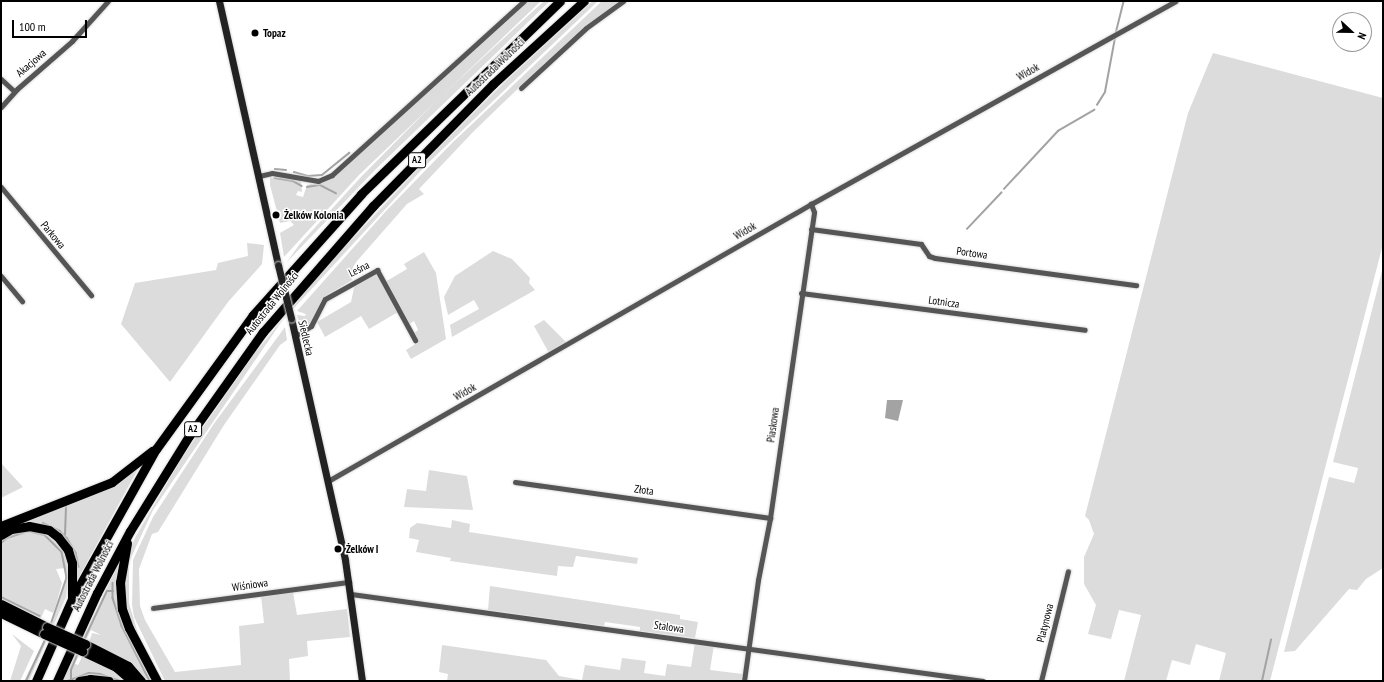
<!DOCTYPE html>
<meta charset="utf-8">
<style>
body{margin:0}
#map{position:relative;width:1384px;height:682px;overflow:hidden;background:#fff;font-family:"PT Sans Narrow",sans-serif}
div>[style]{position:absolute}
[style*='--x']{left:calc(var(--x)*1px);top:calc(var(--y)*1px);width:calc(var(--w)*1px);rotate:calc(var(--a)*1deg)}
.green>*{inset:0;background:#dcdcdc}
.water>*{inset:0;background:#a3a3a3}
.stream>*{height:1.5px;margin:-0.75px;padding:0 0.75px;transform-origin:0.75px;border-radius:0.75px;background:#a3a3a3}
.roads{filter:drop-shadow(0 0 1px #dbdbdb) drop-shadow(0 0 1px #dbdbdb)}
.minor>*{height:5px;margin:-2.5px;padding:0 2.5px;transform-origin:2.5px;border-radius:2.5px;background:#555}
.secondary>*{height:7px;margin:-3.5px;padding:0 3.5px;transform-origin:3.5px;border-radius:3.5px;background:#222}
.motorway>*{height:9px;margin:-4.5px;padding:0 4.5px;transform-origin:4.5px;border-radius:4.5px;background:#000}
.bridges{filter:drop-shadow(0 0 1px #dbdbdb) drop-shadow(0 0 1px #dbdbdb)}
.secondary-bridge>*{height:7px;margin:-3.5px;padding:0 3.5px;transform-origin:3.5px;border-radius:3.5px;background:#222}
.motorway-bridge>*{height:9px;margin:-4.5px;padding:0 4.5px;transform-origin:4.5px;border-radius:4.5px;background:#000}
.dots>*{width:11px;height:11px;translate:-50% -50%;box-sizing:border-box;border:2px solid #fff;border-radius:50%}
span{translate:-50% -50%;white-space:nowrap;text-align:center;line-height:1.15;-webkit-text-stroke:3px #fff;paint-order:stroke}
.shield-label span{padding:1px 3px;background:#fff;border:1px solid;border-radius:3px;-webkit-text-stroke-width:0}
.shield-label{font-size:10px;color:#000;font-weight:700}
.poi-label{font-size:11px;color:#000;font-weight:700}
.left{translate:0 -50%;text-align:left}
.street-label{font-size:11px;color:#000}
.frame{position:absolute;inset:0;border:2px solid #000;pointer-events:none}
.north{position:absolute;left:1332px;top:12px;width:40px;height:40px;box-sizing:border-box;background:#fff;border:1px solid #999;border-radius:50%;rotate:112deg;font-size:11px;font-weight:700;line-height:16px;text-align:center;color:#000}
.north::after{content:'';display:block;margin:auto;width:14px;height:18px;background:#000;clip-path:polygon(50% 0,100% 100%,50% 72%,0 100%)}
.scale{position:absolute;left:12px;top:20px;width:75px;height:18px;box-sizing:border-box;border:2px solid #000;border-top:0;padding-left:5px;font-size:12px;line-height:14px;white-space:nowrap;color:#000;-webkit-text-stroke:3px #fff;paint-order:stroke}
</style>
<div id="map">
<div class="green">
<i style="clip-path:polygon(527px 1px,541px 1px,359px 175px,284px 257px,280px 233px,294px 225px,290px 221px,280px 223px,270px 185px,270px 177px,301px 181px,302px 192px,298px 191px,296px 195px,303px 197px,307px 185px,331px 179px)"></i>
<i style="clip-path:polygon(544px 1px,550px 1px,375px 170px,287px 262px,299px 245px,360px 178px,438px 99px)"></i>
<i style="clip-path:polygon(593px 1px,598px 1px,426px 165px,282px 321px,153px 510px,129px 562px,129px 603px,138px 634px,163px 681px,161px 681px,132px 626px,125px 604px,123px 580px,127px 556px,136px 536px,183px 456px,255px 353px,325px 268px,431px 155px,508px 79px)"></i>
<i style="clip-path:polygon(602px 1px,619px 1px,527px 80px,474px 131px,419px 189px,424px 194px,407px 204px,357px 261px,353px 267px,352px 280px,324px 297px,310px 323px,301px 330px,297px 315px,305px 316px,306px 314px,297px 311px,386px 211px,451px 144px)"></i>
<i style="clip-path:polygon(1213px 53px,1383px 98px,1383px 244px,1270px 681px,1219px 681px,1226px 653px,1196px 644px,1190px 665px,1172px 660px,1166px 681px,1124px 681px,1141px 615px,1119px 610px,1111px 639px,1088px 634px,1096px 605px,1084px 584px,1084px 557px,1094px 534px,1089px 520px,1085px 516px,1188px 113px)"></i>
<i style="clip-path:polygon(247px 243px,264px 245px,262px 264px,228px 302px,170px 382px,121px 324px,135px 283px,216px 270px,218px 263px,248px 256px)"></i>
<i style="clip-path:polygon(493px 251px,512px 259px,530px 278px,529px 283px,535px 290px,452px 337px,450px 325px,479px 309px,474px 300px,448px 315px,444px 297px,455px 276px)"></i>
<i style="clip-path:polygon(424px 252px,436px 273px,446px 339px,411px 359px,406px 350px,417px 343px,413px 334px,418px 330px,414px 321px,408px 325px,385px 282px,407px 269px,404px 264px)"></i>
<i style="clip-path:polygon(376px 271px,398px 312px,369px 329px,361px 316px,325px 337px,317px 322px,351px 302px,355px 283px)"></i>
<i style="clip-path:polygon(1382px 271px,1383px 568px,1366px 579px,1357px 590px,1349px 589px,1295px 651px,1284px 652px,1329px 477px,1354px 483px,1357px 473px,1358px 468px,1333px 462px)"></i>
<i style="clip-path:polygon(544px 320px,567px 343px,549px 353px,534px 326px)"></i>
<i style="clip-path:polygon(285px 327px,287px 340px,280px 345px,224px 425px,158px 532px,152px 534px,139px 569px,140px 606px,145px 620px,175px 672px,241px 665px,239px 626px,264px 623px,261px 596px,293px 592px,297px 615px,347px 609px,350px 637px,307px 641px,308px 656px,289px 659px,290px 681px,165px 681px,134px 617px,132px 605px,133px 560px,153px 517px,213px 425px)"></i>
<i style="clip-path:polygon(1px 463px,23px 487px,1px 498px)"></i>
<i style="clip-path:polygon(140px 465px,75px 584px,76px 572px,54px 530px,1px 530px,109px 487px)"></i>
<i style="clip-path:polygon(429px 470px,467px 476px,473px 510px,404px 507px,407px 489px,426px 491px)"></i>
<i style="clip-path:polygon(452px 520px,470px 524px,469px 532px,638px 558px,637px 564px,576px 556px,573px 567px,558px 566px,557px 576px,450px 561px,451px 558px,416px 552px,419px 540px,409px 538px,410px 528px,417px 523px,451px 528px)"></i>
<i style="clip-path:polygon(33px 529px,55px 539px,65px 553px,69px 567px,66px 597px,29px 681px,24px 681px,52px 624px,65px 583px,65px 568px,56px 569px,62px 583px,56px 605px,53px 613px,45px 609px,40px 620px,1px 600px,1px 540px,12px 532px)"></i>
<i style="clip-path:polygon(121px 559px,117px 584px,153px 681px,145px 681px,89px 643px,92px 633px,101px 635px,91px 630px,75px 664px,78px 665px,83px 655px,104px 664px,128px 681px,115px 681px,103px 677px,62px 681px)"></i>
<i style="clip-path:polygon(490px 586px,680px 615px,680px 619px,698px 622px,695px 638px,640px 631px,640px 627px,605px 622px,604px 626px,488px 610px)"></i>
<i style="clip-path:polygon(12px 634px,34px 651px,20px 681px,10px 681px,21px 646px)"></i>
<i style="clip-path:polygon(695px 642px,714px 645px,710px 670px,743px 674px,742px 681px,447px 681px,448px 674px,439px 672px,442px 645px,546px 660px,559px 676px,582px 680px,585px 665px,620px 670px,622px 658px,646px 661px,644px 673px,665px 676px,667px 664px,691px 667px)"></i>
</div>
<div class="water">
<i style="clip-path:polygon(887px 400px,903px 400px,898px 421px,885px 418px)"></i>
</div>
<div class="stream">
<i style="--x:1116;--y:32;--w:32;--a:-76"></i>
<i style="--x:1097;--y:105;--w:15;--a:-58"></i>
<i style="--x:1105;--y:92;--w:55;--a:-79.5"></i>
<i style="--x:275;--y:169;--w:11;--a:5"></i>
<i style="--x:294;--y:172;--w:15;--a:16"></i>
<i style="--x:308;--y:176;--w:14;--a:-4"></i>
<i style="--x:322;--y:175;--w:35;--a:-39"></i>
<i style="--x:275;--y:178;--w:18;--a:9"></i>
<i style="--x:293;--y:181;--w:10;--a:29"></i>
<i style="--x:307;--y:187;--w:13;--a:-9"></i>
<i style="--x:320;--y:185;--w:18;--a:27"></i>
<i style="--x:1004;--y:189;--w:79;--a:-47"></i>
<i style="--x:1058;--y:131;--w:42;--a:-30.3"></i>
<i style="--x:967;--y:229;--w:50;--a:-46.6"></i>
<i style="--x:43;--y:523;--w:19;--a:25"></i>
<i style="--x:60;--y:531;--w:10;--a:45"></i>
<i style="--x:67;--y:538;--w:17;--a:59"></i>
<i style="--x:76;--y:553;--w:14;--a:78"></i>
<i style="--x:65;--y:535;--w:29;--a:-88"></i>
<i style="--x:1;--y:543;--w:8;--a:-40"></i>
<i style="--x:7;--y:538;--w:22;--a:-18"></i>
<i style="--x:28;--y:531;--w:17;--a:13"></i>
<i style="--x:45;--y:535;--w:24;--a:45"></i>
<i style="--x:62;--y:552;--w:26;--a:79"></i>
<i style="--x:67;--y:578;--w:50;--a:108.8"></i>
<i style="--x:113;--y:583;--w:15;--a:90"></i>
<i style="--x:113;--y:598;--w:29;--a:72"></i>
<i style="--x:122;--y:626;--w:62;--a:63"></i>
<i style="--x:1;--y:597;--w:43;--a:26"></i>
<i style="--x:84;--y:640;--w:54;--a:-64.9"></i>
<i style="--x:107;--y:591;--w:6;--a:0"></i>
<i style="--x:71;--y:679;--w:9;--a:-90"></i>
<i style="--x:71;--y:670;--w:18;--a:-68"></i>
<i style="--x:26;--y:681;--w:47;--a:-65.1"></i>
<i style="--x:68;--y:681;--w:22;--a:-21"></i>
<i style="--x:89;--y:673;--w:11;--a:5"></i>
<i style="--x:100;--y:674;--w:21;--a:19"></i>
<i style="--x:1262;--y:681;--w:42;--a:-77.6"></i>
</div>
<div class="roads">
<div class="minor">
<i style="--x:1;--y:79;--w:18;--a:43"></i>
<i style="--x:521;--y:88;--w:88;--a:-42.7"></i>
<i style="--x:586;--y:28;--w:46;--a:-36.1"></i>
<i style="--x:1;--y:107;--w:24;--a:-48"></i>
<i style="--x:17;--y:89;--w:73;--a:-41.1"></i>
<i style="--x:72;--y:41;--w:54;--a:-48"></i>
<i style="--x:259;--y:176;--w:13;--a:-13"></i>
<i style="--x:272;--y:173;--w:47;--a:9.9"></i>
<i style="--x:318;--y:181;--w:15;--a:-23"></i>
<i style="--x:332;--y:175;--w:259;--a:-42.2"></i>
<i style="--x:1;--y:187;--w:141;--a:50.2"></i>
<i style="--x:811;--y:229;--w:111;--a:7.8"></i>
<i style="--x:921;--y:244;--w:14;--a:56"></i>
<i style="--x:929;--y:256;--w:6;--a:18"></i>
<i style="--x:935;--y:258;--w:203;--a:7.7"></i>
<i style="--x:1;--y:276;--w:33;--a:50"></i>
<i style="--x:801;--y:293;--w:286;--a:7.4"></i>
<i style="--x:295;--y:336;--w:19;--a:-32"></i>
<i style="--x:311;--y:326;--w:30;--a:-63"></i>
<i style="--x:325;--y:299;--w:60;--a:-29.1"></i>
<i style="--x:377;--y:270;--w:80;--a:61.5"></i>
<i style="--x:328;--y:481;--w:557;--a:-29.83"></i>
<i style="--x:811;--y:204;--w:417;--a:-29.1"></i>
<i style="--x:515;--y:482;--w:258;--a:8"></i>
<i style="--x:351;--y:594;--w:638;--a:7.84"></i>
<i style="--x:153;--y:608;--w:198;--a:-7.6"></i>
<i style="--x:744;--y:681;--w:102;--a:-82.1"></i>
<i style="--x:758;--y:580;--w:63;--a:-79"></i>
<i style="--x:770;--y:518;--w:309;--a:-81.8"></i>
<i style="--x:814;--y:212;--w:9;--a:-111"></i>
<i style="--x:1041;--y:681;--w:113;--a:-76.2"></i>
</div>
<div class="secondary">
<i style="--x:219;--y:1;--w:271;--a:77.4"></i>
<i style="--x:291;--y:318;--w:248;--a:77.4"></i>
<i style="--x:345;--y:560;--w:122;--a:82"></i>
</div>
<div class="motorway">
<i style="--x:1;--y:526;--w:119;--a:-21.6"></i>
<i style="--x:112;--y:482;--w:51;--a:-37.8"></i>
<i style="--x:1;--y:535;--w:12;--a:-31"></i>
<i style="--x:11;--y:529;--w:18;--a:-9"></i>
<i style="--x:29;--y:526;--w:20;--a:11"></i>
<i style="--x:49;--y:530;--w:11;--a:38"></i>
<i style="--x:58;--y:537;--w:16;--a:52"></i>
<i style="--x:68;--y:550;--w:14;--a:73"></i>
<i style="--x:72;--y:563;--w:34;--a:90"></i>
<i style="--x:127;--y:543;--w:40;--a:100"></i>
<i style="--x:120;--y:582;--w:27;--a:86"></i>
<i style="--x:122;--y:609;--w:20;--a:70"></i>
<i style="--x:129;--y:628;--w:60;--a:62.2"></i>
<i style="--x:1;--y:604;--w:51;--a:26.6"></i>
<i style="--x:1;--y:613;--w:48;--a:26"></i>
<i style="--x:85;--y:644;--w:48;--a:27.1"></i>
<i style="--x:128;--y:666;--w:20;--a:49"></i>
<i style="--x:82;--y:651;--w:38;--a:25"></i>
<i style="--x:116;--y:667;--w:21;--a:41"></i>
<i style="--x:36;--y:681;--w:90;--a:-66.3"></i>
<i style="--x:72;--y:599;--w:172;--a:-60.8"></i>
<i style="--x:156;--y:449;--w:165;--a:-54.1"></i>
<i style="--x:253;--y:315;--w:162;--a:-48.2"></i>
<i style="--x:361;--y:194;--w:277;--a:-44.1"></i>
<i style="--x:57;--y:681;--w:97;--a:-65.6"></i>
<i style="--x:97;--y:593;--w:70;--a:-62"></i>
<i style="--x:130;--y:531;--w:112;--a:-58.2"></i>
<i style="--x:189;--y:436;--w:128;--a:-54.6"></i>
<i style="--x:263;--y:332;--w:167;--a:-48.9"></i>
<i style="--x:373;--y:206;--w:171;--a:-45.5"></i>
<i style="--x:493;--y:84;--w:123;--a:-42.4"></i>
<i style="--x:79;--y:681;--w:11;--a:-10"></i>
<i style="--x:90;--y:679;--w:19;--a:6"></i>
</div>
</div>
<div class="bridges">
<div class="secondary-bridge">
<i style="--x:278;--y:265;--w:55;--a:76.2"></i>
</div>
<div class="motorway-bridge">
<i style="--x:47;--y:627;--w:42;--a:24.1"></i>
<i style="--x:44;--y:634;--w:42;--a:24.1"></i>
</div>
</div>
<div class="dots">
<i style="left:255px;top:33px;background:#000"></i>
<i style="left:276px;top:215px;background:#000"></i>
<i style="left:338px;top:549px;background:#000"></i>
</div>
<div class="shield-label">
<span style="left:417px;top:160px">A2</span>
<span style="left:193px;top:429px">A2</span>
</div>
<div class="poi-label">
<span class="left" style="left:263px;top:33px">Topaz</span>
<span class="left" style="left:284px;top:215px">Żelków Kolonia</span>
<span class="left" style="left:346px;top:549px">Żelków I</span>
</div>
<div class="street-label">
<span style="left:31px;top:63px;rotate:-41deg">Akacjowa</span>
<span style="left:495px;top:67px;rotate:-44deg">Autostrada Wolności</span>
<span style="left:1028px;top:72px;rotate:-29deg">Widok</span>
<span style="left:745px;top:231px;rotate:-30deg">Widok</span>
<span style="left:53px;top:235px;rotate:50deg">Parkowa</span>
<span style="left:972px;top:253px;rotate:8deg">Portowa</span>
<span style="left:359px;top:269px;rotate:-26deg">Leśna</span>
<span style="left:944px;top:302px;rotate:8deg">Lotnicza</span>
<span style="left:272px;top:303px;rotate:-51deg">Autostrada Wolności</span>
<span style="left:306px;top:338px;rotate:77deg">Siedlecka</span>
<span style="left:465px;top:392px;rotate:-29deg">Widok</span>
<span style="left:773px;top:425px;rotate:-82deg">Piaskowa</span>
<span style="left:644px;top:490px;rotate:8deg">Złota</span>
<span style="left:93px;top:576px;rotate:-63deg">Autostrada Wolności</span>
<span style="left:250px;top:585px;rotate:-8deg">Wiśniowa</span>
<span style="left:1045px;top:623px;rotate:-76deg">Platynowa</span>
<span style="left:669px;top:627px;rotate:8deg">Stalowa</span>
</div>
<div class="frame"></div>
<div class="north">N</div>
<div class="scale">100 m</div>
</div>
